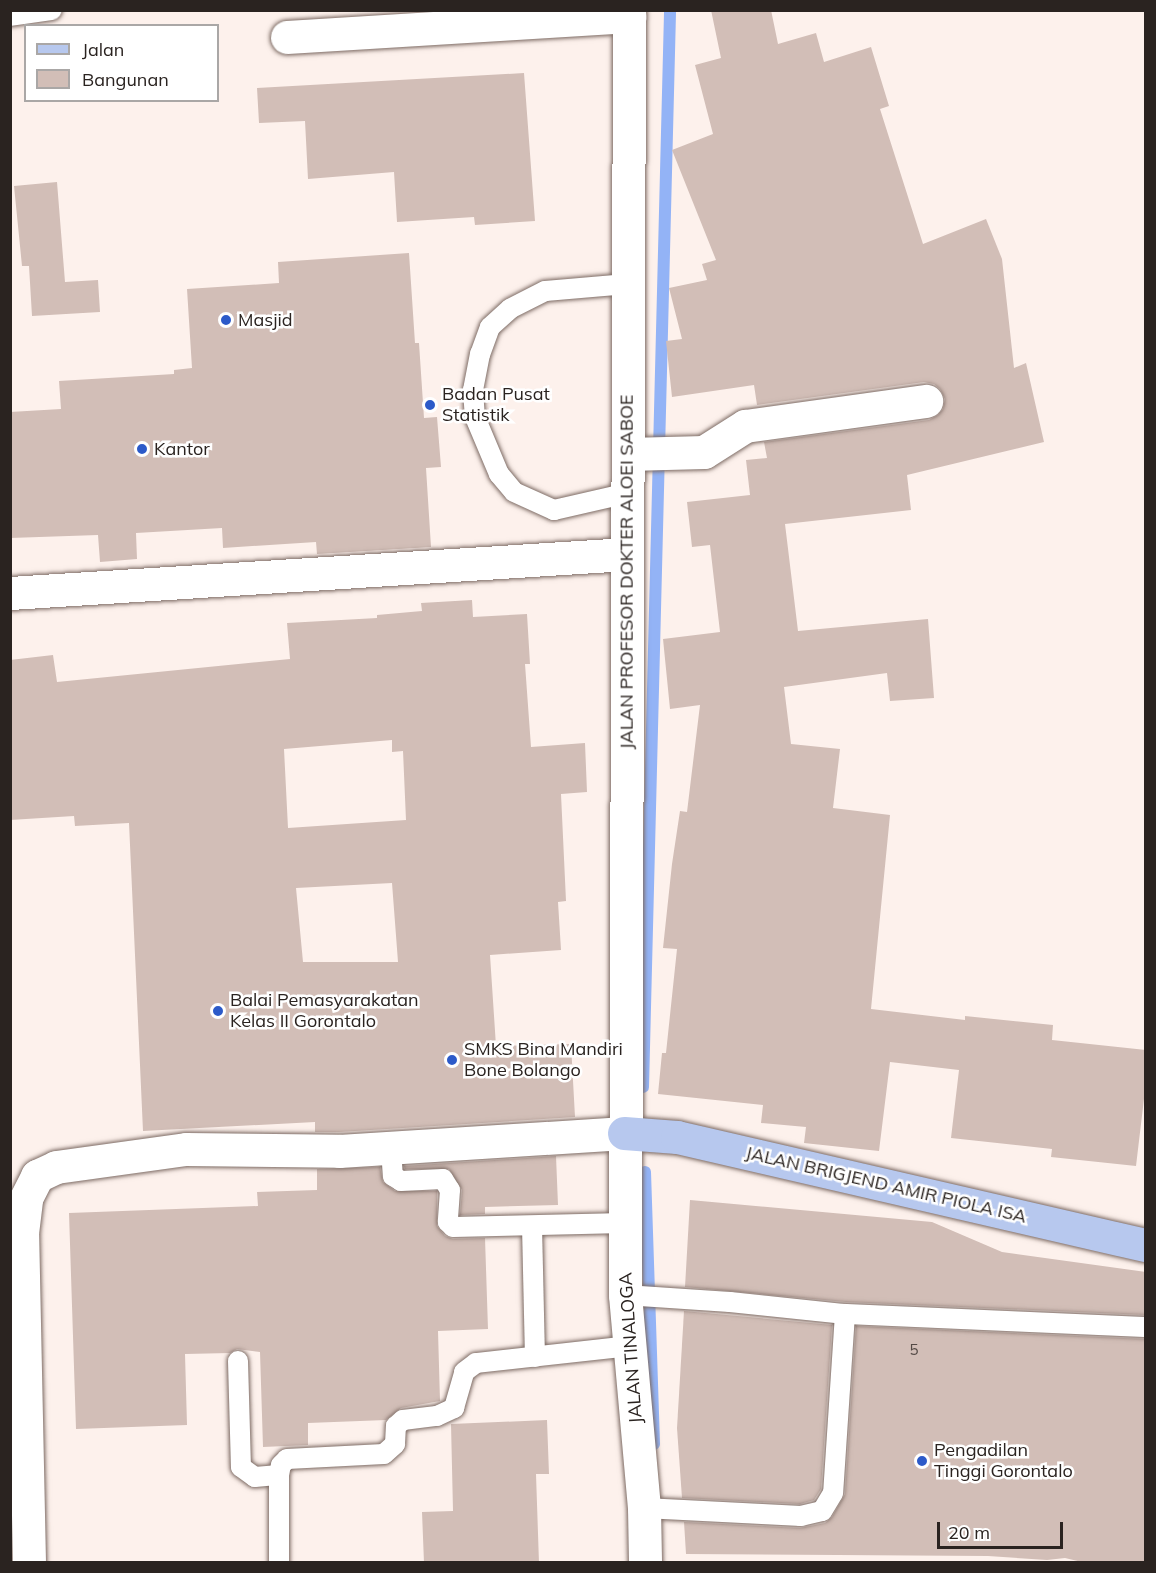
<!DOCTYPE html>
<style>
body{margin:0}
#map{position:relative;width:1156px;height:1573px;overflow:hidden;background:#fdf1ec;font-family:Mulish,sans-serif}
div>[style]{position:absolute}
[style*='--x']{left:calc(var(--x)*1px);top:calc(var(--y)*1px);width:calc(var(--w)*1px);rotate:calc(var(--a)*1deg)}
.stream>*{height:12px;margin:-6px;padding:0 6px;transform-origin:6px;border-radius:6px;background:#93b3f6}
.building>*{inset:0;background:#d2beb7}
.roads{filter:drop-shadow(0 0 2px #7d6b64) drop-shadow(0 0 2px #7d6b64)}
.service>*{height:20px;margin:-10px;padding:0 10px;transform-origin:10px;border-radius:10px;background:#fff}
.minor>*{height:33px;margin:-16.5px;padding:0 16.5px;transform-origin:16.5px;border-radius:16.5px;background:#fff}
.tertiary>*{height:33px;margin:-16.5px;padding:0 16.5px;transform-origin:16.5px;border-radius:16.5px;background:#fff}
.primary>*{height:33px;margin:-16.5px;padding:0 16.5px;transform-origin:16.5px;border-radius:16.5px;background:#b7c8ee}
.dots>*{width:16px;height:16px;translate:-50% -50%;box-sizing:border-box;border:3px solid #fff;border-radius:50%}
span{translate:-50% -50%;white-space:nowrap;text-align:center;line-height:1.15;-webkit-text-stroke:5px #fff;paint-order:stroke}
.number-label{font-size:15px;color:#544a46}
.number-label span{-webkit-text-stroke-width:0}
.poi-label{font-size:18px;color:#2a2320}
.left{translate:0 -50%;text-align:left}
.street-label{font-size:18px;color:#2a2320}
.frame{position:absolute;inset:0;border:12px solid #2a2320;pointer-events:none}
.legend{position:absolute;left:24px;top:24px;width:195px;height:78px;box-sizing:border-box;background:#fff;border:2px solid #aaa7a6;margin:0;padding:8px 10px;list-style:none;font-size:18px;color:#2a2320}
.legend li{display:flex;align-items:center;gap:12px;height:30px}
.legend b{width:30px;border:2px solid #aaa7a6}
.scale{position:absolute;left:937px;top:1522px;width:126px;height:27px;box-sizing:border-box;border:3px solid #2a2320;border-top:0;padding-left:8px;font-size:18px;line-height:21px;white-space:nowrap;color:#2a2320;-webkit-text-stroke:4px #fff;paint-order:stroke}
</style>
<div id="map">
<div class="stream">
<i style="--x:643;--y:1087;--w:1077;--a:-88.56"></i>
<i style="--x:645;--y:1172;--w:272;--a:88.1"></i>
</div>
<div class="building">
<i style="clip-path:polygon(711px 10px,771px 10px,778px 44px,816px 33px,824px 62px,871px 47px,889px 106px,880px 109px,923px 244px,986px 219px,1002px 259px,1014px 368px,1026px 363px,1044px 442px,907px 475px,911px 510px,785px 524px,798px 631px,928px 619px,934px 698px,890px 701px,887px 673px,784px 687px,791px 744px,840px 749px,833px 808px,890px 815px,871px 1009px,965px 1020px,965px 1016px,1053px 1025px,1052px 1040px,1146px 1050px,1146px 1082px,1136px 1166px,1051px 1157px,1052px 1149px,951px 1138px,959px 1070px,890px 1062px,879px 1151px,804px 1143px,806px 1127px,761px 1123px,763px 1105px,658px 1094px,662px 1053px,666px 1053px,677px 949px,663px 948px,672px 864px,680px 811px,687px 812px,700px 705px,670px 709px,663px 639px,720px 632px,710px 545px,692px 547px,687px 502px,750px 495px,746px 460px,767px 458px,764px 442px,929px 420px,938px 415px,943px 409px,945px 399px,940px 389px,934px 384px,924px 382px,757px 405px,754px 385px,672px 397px,666px 341px,682px 339px,669px 288px,707px 280px,702px 264px,716px 260px,672px 150px,713px 134px,695px 65px,721px 58px)"></i>
<i style="clip-path:polygon(524px 73px,535px 221px,475px 225px,474px 217px,397px 222px,394px 172px,308px 179px,305px 121px,259px 123px,257px 88px)"></i>
<i style="clip-path:polygon(57px 182px,65px 282px,98px 280px,100px 312px,32px 316px,29px 266px,22px 266px,14px 186px)"></i>
<i style="clip-path:polygon(409px 253px,415px 343px,419px 343px,424px 418px,437px 417px,441px 467px,426px 468px,431px 547px,317px 554px,316px 542px,223px 548px,222px 528px,136px 533px,137px 559px,100px 562px,98px 535px,10px 538px,10px 412px,61px 409px,59px 381px,174px 374px,174px 370px,192px 368px,187px 289px,279px 283px,278px 262px)"></i>
<i style="clip-path:polygon(evenodd,472px 600px,473px 617px,527px 614px,530px 664px,525px 664px,531px 747px,585px 743px,587px 792px,561px 794px,566px 901px,558px 902px,561px 950px,490px 955px,496px 1046px,571px 1044px,575px 1117px,339px 1132px,315px 1132px,315px 1122px,143px 1131px,129px 823px,75px 826px,74px 816px,10px 820px,10px 660px,53px 655px,57px 682px,290px 659px,287px 623px,377px 618px,377px 615px,422px 611px,421px 603px,472px 600px,392px 740px,392px 752px,403px 751px,406px 820px,288px 828px,284px 749px,392px 740px,472px 600px,392px 883px,398px 962px,303px 962px,296px 888px,392px 883px)"></i>
<i style="clip-path:polygon(556px 1156px,558px 1205px,485px 1207px,485px 1214px,460px 1215px,462px 1190px,449px 1169px,405px 1169px,404px 1166px)"></i>
<i style="clip-path:polygon(380px 1167px,383px 1182px,395px 1191px,437px 1191px,437px 1226px,445px 1236px,453px 1239px,485px 1238px,488px 1329px,438px 1331px,440px 1401px,401px 1408px,386px 1420px,308px 1423px,308px 1445px,263px 1447px,260px 1352px,237px 1349px,230px 1353px,185px 1354px,187px 1425px,76px 1429px,69px 1213px,258px 1206px,257px 1192px,317px 1190px,317px 1169px)"></i>
<i style="clip-path:polygon(690px 1200px,932px 1222px,1002px 1252px,1146px 1272px,1146px 1315px,846px 1302px,685px 1287px)"></i>
<i style="clip-path:polygon(684px 1311px,832px 1325px,821px 1489px,814px 1500px,800px 1504px,682px 1498px,677px 1428px)"></i>
<i style="clip-path:polygon(856px 1326px,1146px 1339px,1146px 1563px,1086px 1563px,1065px 1558px,1047px 1560px,988px 1556px,686px 1554px,684px 1522px,800px 1528px,825px 1523px,832px 1517px,845px 1494px)"></i>
<i style="clip-path:polygon(547px 1420px,549px 1474px,536px 1474px,539px 1563px,424px 1563px,422px 1512px,453px 1511px,451px 1424px)"></i>
</div>
<div class="roads">
<div class="service">
<i style="--x:10;--y:16;--w:42;--a:-8.1"></i>
<i style="--x:627;--y:284;--w:82;--a:175.1"></i>
<i style="--x:545;--y:291;--w:39;--a:153"></i>
<i style="--x:510;--y:309;--w:27;--a:138"></i>
<i style="--x:490;--y:327;--w:29;--a:110"></i>
<i style="--x:480;--y:354;--w:37;--a:101"></i>
<i style="--x:473;--y:390;--w:27;--a:86"></i>
<i style="--x:475;--y:417;--w:62;--a:67.2"></i>
<i style="--x:499;--y:474;--w:23;--a:50"></i>
<i style="--x:514;--y:492;--w:44;--a:24.2"></i>
<i style="--x:554;--y:510;--w:76;--a:-12.9"></i>
<i style="--x:391;--y:1149;--w:27;--a:86"></i>
<i style="--x:393;--y:1176;--w:9;--a:32"></i>
<i style="--x:401;--y:1181;--w:42;--a:-2.7"></i>
<i style="--x:443;--y:1179;--w:13;--a:58"></i>
<i style="--x:450;--y:1190;--w:32;--a:94"></i>
<i style="--x:448;--y:1222;--w:7;--a:45"></i>
<i style="--x:453;--y:1227;--w:172;--a:-1.3"></i>
<i style="--x:532;--y:1226;--w:131;--a:88.7"></i>
<i style="--x:625;--y:1295;--w:105;--a:3.8"></i>
<i style="--x:730;--y:1302;--w:116;--a:6"></i>
<i style="--x:845;--y:1314;--w:179;--a:93.8"></i>
<i style="--x:833;--y:1493;--w:21;--a:121"></i>
<i style="--x:822;--y:1511;--w:22;--a:167"></i>
<i style="--x:801;--y:1516;--w:157;--a:-177.1"></i>
<i style="--x:845;--y:1314;--w:301;--a:2.5"></i>
<i style="--x:238;--y:1361;--w:106;--a:88.4"></i>
<i style="--x:241;--y:1467;--w:17;--a:36"></i>
<i style="--x:255;--y:1477;--w:24;--a:-5"></i>
<i style="--x:279;--y:1562;--w:87;--a:-90"></i>
<i style="--x:279;--y:1475;--w:10;--a:-79"></i>
<i style="--x:281;--y:1465;--w:8;--a:-45"></i>
<i style="--x:287;--y:1459;--w:97;--a:-3"></i>
<i style="--x:384;--y:1454;--w:15;--a:-42"></i>
<i style="--x:395;--y:1444;--w:18;--a:-87"></i>
<i style="--x:396;--y:1426;--w:9;--a:-41"></i>
<i style="--x:403;--y:1420;--w:34;--a:-7"></i>
<i style="--x:437;--y:1416;--w:19;--a:-25"></i>
<i style="--x:454;--y:1408;--w:37;--a:-74"></i>
<i style="--x:464;--y:1372;--w:15;--a:-37"></i>
<i style="--x:476;--y:1363;--w:154;--a:-6.3"></i>
</div>
<div class="minor">
<i style="--x:287;--y:37;--w:343;--a:-3.5"></i>
<i style="--x:628;--y:454;--w:76;--a:-1.5"></i>
<i style="--x:704;--y:452;--w:49;--a:-32.4"></i>
<i style="--x:745;--y:426;--w:183;--a:-7.9"></i>
<i style="--x:10;--y:593;--w:618;--a:-3.62"></i>
<i style="--x:29;--y:1562;--w:329;--a:-91.2"></i>
<i style="--x:22;--y:1233;--w:35;--a:-83"></i>
<i style="--x:26;--y:1198;--w:25;--a:-63"></i>
<i style="--x:37;--y:1176;--w:21;--a:-25"></i>
<i style="--x:56;--y:1167;--w:131;--a:-7.9"></i>
<i style="--x:186;--y:1149;--w:153;--a:0.7"></i>
<i style="--x:339;--y:1151;--w:286;--a:-3.6"></i>
</div>
<div class="tertiary">
<i style="--x:629;--y:10;--w:1285;--a:90.18"></i>
<i style="--x:625;--y:1295;--w:214;--a:84.9"></i>
<i style="--x:644;--y:1508;--w:54;--a:88.9"></i>
</div>
<div class="primary">
<i style="--x:624;--y:1133;--w:53;--a:4.3"></i>
<i style="--x:677;--y:1137;--w:481;--a:13"></i>
</div>
</div>
<div class="dots">
<i style="left:226px;top:320px;background:#2c5ac9"></i>
<i style="left:430px;top:405px;background:#2c5ac9"></i>
<i style="left:142px;top:449px;background:#2c5ac9"></i>
<i style="left:218px;top:1011px;background:#2c5ac9"></i>
<i style="left:452px;top:1060px;background:#2c5ac9"></i>
<i style="left:922px;top:1461px;background:#2c5ac9"></i>
</div>
<div class="number-label">
<span style="left:914px;top:1350px">5</span>
</div>
<div class="poi-label">
<span class="left" style="left:238px;top:320px">Masjid</span>
<span class="left" style="left:442px;top:405px">Badan Pusat<br>Statistik</span>
<span class="left" style="left:154px;top:449px">Kantor</span>
<span class="left" style="left:230px;top:1011px">Balai Pemasyarakatan<br>Kelas II Gorontalo</span>
<span class="left" style="left:464px;top:1060px">SMKS Bina Mandiri<br>Bone Bolango</span>
<span class="left" style="left:934px;top:1461px">Pengadilan<br>Tinggi Gorontalo</span>
</div>
<div class="street-label">
<span style="left:627px;top:572px;rotate:-90deg">JALAN PROFESOR DOKTER ALOEI SABOE</span>
<span style="left:886px;top:1185px;rotate:13deg">JALAN BRIGJEND AMIR PIOLA ISA</span>
<span style="left:631px;top:1348px;rotate:-94deg">JALAN TINALOGA</span>
</div>
<div class="frame"></div>
<ul class="legend">
<li><b style="height:8px;background:#b7c8ee"></b>Jalan</li>
<li><b style="height:16px;background:#d2beb7"></b>Bangunan</li>
</ul>
<div class="scale">20 m</div>
</div>
